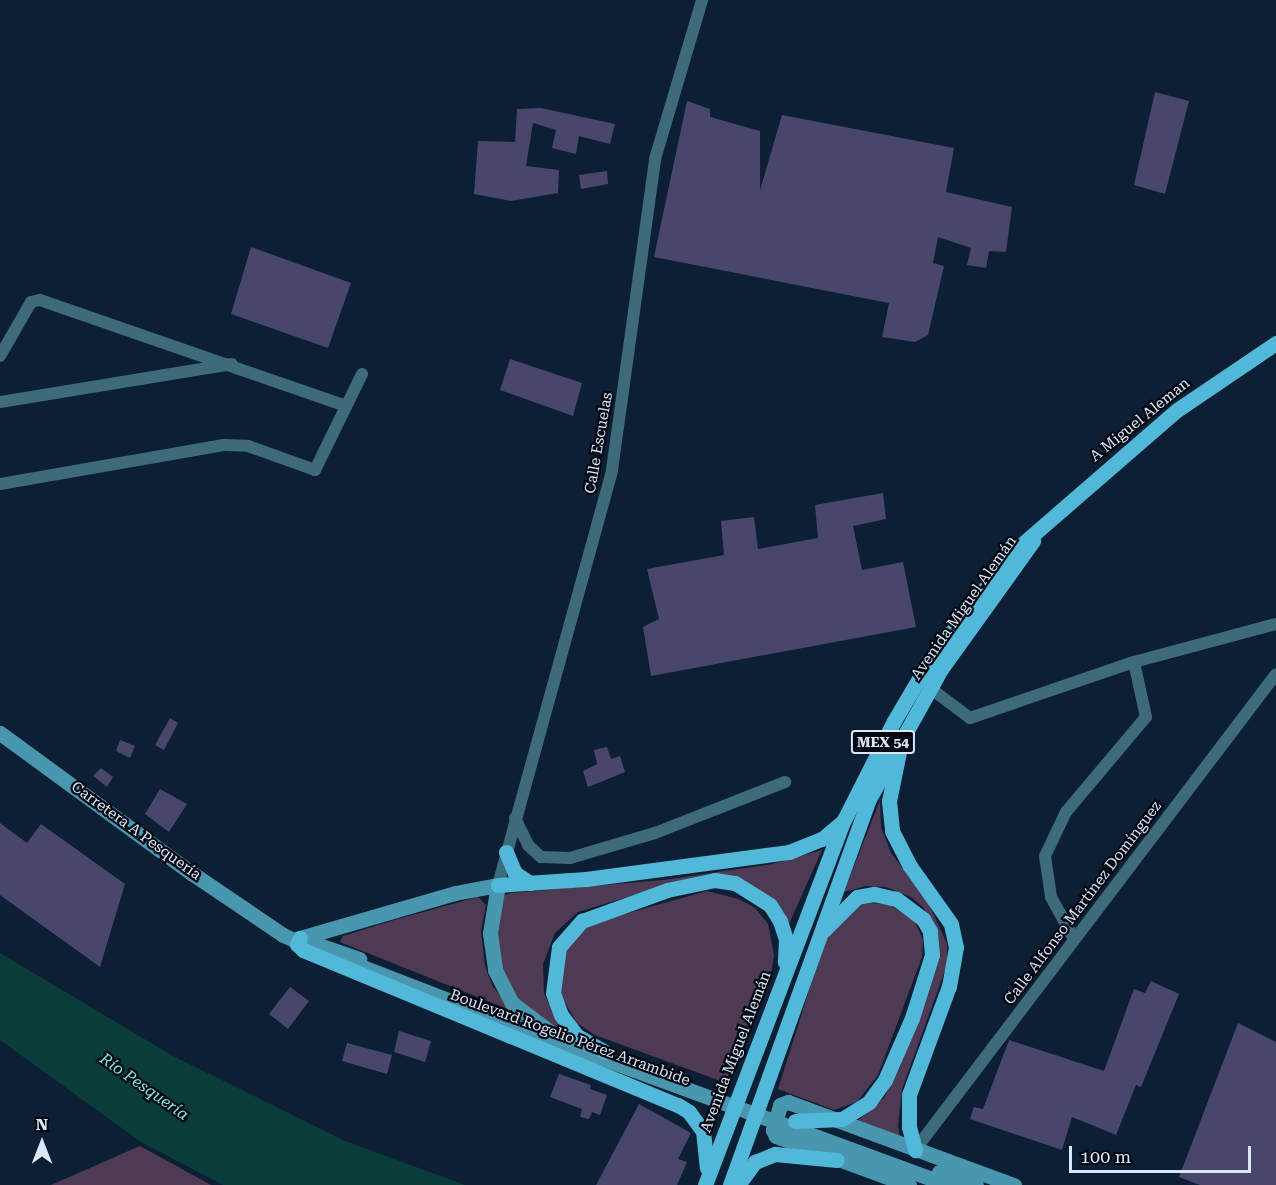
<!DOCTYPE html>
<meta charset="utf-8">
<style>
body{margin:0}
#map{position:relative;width:1276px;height:1185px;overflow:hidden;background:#0d1f35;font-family:"Roboto Serif",serif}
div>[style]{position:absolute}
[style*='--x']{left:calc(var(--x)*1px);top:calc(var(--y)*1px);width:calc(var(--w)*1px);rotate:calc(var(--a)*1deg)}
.green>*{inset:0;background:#4e3a52}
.water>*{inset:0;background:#0a3d3a}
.building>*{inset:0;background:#49466c}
.minor>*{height:12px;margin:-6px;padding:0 6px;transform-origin:6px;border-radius:6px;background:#3d6b7a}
.secondary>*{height:15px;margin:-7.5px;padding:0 7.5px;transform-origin:7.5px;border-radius:7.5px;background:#4996af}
.primary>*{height:15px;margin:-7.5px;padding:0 7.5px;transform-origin:7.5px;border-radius:7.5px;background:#51b8d9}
span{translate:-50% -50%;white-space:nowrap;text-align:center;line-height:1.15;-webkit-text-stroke:4.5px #030812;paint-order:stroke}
.shield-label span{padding:2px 4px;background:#030812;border:2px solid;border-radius:4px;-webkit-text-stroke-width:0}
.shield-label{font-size:14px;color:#dbe6f6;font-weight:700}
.street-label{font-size:15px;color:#dbe6f6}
.water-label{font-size:16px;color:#81e4dc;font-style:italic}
.north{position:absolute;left:12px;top:1113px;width:60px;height:60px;-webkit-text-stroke:4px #030812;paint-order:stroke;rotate:0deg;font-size:16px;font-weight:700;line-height:24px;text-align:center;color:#dbe6f6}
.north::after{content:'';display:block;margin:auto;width:21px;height:27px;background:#dbe6f6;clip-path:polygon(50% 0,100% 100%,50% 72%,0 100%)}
.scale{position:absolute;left:1069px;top:1146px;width:182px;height:27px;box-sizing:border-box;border:3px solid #dbe6f6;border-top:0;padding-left:8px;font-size:18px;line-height:21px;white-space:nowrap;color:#dbe6f6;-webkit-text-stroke:4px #030812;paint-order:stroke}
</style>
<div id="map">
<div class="green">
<i style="clip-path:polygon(880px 800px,881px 827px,891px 853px,927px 900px,947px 944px,947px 965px,902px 1089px,898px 1126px,901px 1141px,856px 1122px,884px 1098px,899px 1069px,939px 957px,938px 936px,923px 907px,911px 897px,886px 887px,866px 886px,844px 892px)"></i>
<i style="clip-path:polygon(822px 850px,789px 924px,766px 897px,684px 880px,578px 912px,555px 933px,543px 964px,544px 994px,566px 1035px,548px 1027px,507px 988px,494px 955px,503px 896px,511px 893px,663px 880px,772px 864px)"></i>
<i style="clip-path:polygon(707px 891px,739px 899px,755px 908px,768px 924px,774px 955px,771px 974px,726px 1083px,595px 1035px,577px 1023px,559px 993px,563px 951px,585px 925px)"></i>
<i style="clip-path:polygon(478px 897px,486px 905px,481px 931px,485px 966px,492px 985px,510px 1010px,340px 942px,343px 936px,394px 920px)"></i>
<i style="clip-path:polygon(871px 903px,888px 904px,914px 920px,923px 940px,922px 957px,878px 1075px,857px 1102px,834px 1110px,778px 1089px,823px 946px,833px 928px,856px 905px)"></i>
<i style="clip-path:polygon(140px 1146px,211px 1185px,51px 1185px)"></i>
</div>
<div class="water">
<i style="clip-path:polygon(0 953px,173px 1056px,345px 1141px,465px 1185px,223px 1185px,141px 1142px,0 1040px)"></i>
</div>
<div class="building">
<i style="clip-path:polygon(1155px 92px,1189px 101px,1165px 194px,1134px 185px)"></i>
<i style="clip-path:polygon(687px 101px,710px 109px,710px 117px,760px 131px,760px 190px,782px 115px,954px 148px,946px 192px,1012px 207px,1006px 252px,989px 251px,986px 268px,967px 265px,971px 248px,938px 237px,933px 263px,944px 266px,928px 335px,915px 342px,882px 337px,889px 303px,654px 257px)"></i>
<i style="clip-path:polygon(541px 108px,615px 124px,610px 144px,579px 136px,576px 154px,552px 148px,556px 130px,533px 123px,526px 166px,559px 170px,558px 193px,511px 201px,474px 194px,478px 141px,515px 142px,517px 109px)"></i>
<i style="clip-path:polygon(607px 171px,608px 184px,581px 189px,579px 175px)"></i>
<i style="clip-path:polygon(251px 247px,351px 283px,328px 348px,231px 314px)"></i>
<i style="clip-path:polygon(510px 359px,582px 383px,573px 416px,500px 390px)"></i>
<i style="clip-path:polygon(883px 493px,886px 519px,853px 526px,862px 570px,903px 562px,916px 627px,651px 676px,643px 627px,659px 619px,647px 569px,724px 555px,721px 521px,754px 517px,758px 549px,818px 538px,815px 505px)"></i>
<i style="clip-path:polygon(170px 718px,178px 723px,164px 750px,155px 745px)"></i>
<i style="clip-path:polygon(120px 740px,135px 746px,130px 758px,116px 751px)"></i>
<i style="clip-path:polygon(607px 747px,611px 759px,620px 756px,625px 772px,588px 787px,583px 771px,597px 764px,594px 750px)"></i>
<i style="clip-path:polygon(101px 768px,113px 777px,107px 787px,93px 776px)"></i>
<i style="clip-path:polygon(160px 789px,187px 804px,169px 832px,145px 814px)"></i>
<i style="clip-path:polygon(0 823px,27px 843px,41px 824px,125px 884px,100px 967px,0 895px)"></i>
<i style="clip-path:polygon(1151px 981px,1179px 994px,1141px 1087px,1136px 1085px,1116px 1135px,1072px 1117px,1062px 1150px,970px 1119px,974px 1107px,983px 1109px,1009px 1040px,1104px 1071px,1134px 989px,1145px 993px)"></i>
<i style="clip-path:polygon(290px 987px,309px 1001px,288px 1029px,269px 1014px)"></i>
<i style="clip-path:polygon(1238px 1023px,1276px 1042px,1276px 1185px,1200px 1185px,1179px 1177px)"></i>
<i style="clip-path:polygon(399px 1031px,431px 1041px,425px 1062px,394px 1052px)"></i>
<i style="clip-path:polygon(347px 1043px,392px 1055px,387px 1074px,342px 1061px)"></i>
<i style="clip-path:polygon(559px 1074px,591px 1085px,590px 1089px,607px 1095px,600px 1115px,592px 1112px,589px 1119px,580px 1117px,582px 1109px,550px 1097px)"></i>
<i style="clip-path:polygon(639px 1104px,691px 1133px,678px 1159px,687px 1162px,677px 1185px,596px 1185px)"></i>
</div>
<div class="minor">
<i style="--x:0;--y:356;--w:62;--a:-60.1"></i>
<i style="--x:31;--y:302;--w:9;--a:-13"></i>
<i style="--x:40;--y:300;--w:324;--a:19.1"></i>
<i style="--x:0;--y:402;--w:235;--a:-9.3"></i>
<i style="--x:0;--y:484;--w:227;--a:-9.9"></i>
<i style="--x:224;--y:445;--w:24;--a:2"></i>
<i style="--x:248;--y:446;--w:71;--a:19.7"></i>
<i style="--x:315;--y:470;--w:107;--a:-63.9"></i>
<i style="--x:930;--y:688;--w:50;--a:36.9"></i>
<i style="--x:970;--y:718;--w:173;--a:-18.9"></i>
<i style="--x:515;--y:818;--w:30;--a:64"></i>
<i style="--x:528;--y:845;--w:18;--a:43"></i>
<i style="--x:541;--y:857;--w:29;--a:2"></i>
<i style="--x:570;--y:858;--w:89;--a:-16.4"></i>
<i style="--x:655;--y:833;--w:140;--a:-21.4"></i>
<i style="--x:498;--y:885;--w:430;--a:-74.6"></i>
<i style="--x:612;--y:470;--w:314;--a:-82.1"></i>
<i style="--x:655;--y:159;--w:166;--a:-73.5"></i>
<i style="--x:1074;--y:939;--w:48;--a:-118.7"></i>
<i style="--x:1051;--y:897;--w:41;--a:-98.3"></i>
<i style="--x:1045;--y:856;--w:49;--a:-64.5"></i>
<i style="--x:1066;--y:812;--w:124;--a:-49.9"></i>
<i style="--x:1146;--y:717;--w:56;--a:-102.3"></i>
<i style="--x:1134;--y:662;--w:147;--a:-15"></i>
<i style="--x:915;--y:1150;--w:597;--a:-52.82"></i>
</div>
<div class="secondary">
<i style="--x:0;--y:733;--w:239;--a:36.2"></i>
<i style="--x:193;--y:874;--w:109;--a:34.1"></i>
<i style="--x:283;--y:935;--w:27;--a:24"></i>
<i style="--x:299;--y:938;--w:64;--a:19.3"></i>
<i style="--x:300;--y:938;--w:161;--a:-16.2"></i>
<i style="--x:455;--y:893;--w:44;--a:-10.5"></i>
<i style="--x:498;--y:885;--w:49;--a:99.5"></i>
<i style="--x:490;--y:933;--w:37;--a:82"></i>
<i style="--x:495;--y:970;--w:37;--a:63"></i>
<i style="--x:512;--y:1003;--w:48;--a:37.3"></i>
<i style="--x:347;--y:961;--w:203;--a:21.1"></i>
<i style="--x:536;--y:1034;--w:440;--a:20.1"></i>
<i style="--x:939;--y:1172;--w:39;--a:19"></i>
<i style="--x:909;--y:1185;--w:142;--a:-159.8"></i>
<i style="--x:776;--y:1136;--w:7;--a:-117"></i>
<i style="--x:773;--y:1130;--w:26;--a:-74"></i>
<i style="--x:780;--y:1105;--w:9;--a:-21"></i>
<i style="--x:788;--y:1102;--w:241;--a:20.2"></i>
</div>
<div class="primary">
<i style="--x:899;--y:752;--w:50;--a:101.5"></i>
<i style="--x:889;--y:801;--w:30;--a:84"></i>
<i style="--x:892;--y:831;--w:39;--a:63"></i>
<i style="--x:910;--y:866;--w:71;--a:54.7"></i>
<i style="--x:951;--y:924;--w:24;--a:78"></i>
<i style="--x:956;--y:947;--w:40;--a:100"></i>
<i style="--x:949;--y:986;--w:116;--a:110.2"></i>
<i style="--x:909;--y:1095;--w:32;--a:90"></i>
<i style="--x:909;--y:1127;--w:24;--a:75"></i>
<i style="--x:506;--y:852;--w:23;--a:67"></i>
<i style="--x:515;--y:873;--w:18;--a:34"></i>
<i style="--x:498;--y:885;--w:88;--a:-3.9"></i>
<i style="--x:586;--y:879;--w:205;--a:-7.6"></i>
<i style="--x:789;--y:852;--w:35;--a:-22"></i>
<i style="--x:822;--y:839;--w:26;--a:-40"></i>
<i style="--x:300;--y:938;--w:7;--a:117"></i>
<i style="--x:297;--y:944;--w:8;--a:45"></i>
<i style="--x:303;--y:950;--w:406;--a:22.5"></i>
<i style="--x:678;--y:1105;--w:13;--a:32"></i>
<i style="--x:689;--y:1112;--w:24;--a:54"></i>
<i style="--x:703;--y:1131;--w:37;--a:84"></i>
<i style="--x:605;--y:1052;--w:32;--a:-150"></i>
<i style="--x:577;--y:1036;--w:26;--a:-127"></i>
<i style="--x:561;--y:1015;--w:23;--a:-110"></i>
<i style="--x:553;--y:993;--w:46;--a:-82.6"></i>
<i style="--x:559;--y:947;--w:35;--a:-49"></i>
<i style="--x:582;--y:921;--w:90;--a:-20"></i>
<i style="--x:667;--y:890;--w:49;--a:-11.8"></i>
<i style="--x:715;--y:880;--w:20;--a:9"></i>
<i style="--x:735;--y:883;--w:41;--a:32.2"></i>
<i style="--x:770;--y:905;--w:19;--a:58"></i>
<i style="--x:780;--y:921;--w:20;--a:72"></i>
<i style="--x:786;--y:940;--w:22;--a:93"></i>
<i style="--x:795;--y:1121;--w:47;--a:-2.4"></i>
<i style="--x:842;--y:1119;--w:32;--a:-32"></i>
<i style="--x:869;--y:1102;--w:27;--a:-54"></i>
<i style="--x:885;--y:1080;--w:68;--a:-66.5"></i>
<i style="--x:912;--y:1018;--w:66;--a:-72.4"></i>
<i style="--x:932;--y:955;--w:24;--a:-95"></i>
<i style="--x:930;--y:931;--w:14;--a:-120"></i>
<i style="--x:923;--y:919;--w:34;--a:-143"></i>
<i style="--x:896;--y:899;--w:23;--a:-167"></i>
<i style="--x:874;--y:894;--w:17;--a:170"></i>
<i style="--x:857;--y:897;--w:47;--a:135"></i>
<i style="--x:705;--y:1185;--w:391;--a:-69.2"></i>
<i style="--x:844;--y:820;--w:111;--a:-63.2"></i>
<i style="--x:894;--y:721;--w:71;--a:-59.5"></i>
<i style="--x:930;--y:660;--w:136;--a:-52.5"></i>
<i style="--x:1013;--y:552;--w:217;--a:-40.9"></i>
<i style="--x:1177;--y:410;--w:120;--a:-34.1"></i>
<i style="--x:730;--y:1185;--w:410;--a:-70.2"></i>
<i style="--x:869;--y:799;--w:149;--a:-61"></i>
<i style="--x:941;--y:669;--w:158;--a:-54.3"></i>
<i style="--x:738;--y:1185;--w:29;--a:-54"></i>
<i style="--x:755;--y:1162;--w:22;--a:-22"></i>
<i style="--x:775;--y:1154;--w:62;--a:5.5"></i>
</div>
<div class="shield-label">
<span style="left:883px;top:742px">MEX 54</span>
</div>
<div class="street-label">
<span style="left:1140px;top:420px;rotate:-39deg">A Miguel Aleman</span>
<span style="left:599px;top:443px;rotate:-80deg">Calle Escuelas</span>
<span style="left:964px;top:608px;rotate:-55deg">Avenida Miguel Alemán</span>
<span style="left:136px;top:831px;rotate:36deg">Carretera A Pesquería</span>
<span style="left:1083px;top:903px;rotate:-53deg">Calle Alfonso Martínez Domínguez</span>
<span style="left:570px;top:1038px;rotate:20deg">Boulevard Rogelio Pérez Arrambide</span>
<span style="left:736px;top:1052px;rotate:-69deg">Avenida Miguel Alemán</span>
</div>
<div class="water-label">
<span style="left:144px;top:1087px;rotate:35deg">Río Pesquería</span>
</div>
<div class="north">N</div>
<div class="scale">100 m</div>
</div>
